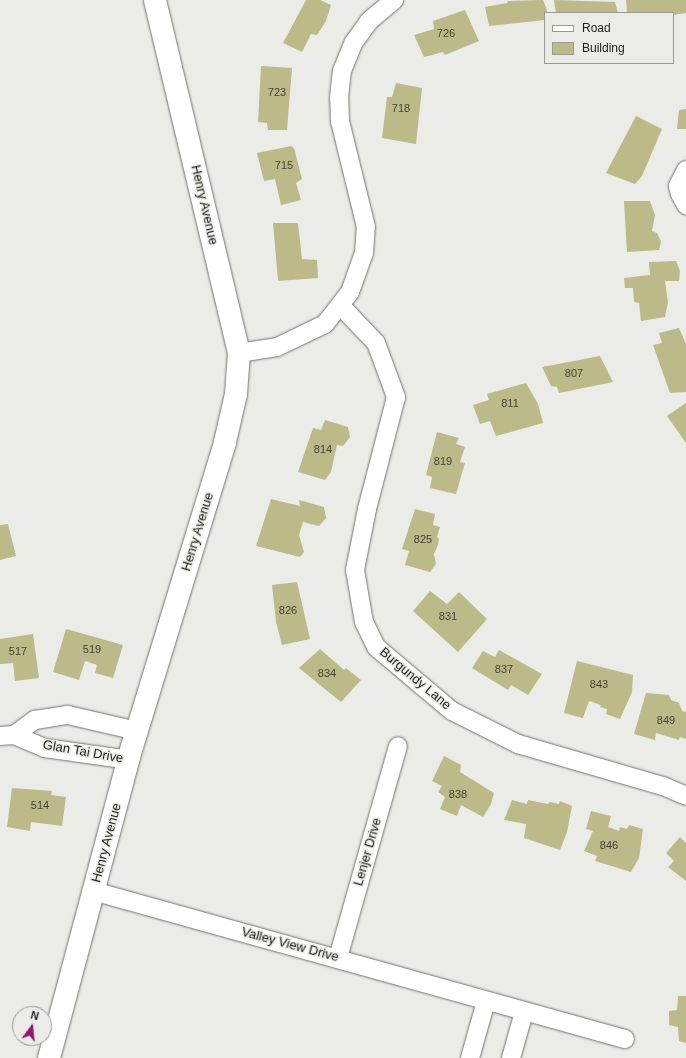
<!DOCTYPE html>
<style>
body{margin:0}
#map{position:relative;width:686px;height:1058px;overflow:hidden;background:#ebebe7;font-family:Helvetica,sans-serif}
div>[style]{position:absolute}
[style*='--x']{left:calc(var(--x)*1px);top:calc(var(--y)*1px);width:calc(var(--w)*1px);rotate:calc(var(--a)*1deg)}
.building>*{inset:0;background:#bbba88}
.roads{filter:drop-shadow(0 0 1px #72736f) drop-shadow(0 0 1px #72736f)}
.street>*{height:18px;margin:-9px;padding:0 9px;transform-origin:9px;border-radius:9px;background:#fff}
.secondary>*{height:22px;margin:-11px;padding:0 11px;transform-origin:11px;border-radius:11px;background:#fff}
span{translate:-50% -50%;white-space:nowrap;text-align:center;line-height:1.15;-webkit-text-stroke:3px #ebebe7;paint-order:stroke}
.number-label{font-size:11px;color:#444436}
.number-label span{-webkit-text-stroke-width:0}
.street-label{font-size:13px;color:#1d1d1b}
.legend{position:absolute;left:544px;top:12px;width:130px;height:52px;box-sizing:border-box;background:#ebebe7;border:1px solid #999995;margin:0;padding:5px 7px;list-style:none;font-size:12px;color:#1d1d1b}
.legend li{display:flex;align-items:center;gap:8px;height:20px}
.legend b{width:20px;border:1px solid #999995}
.north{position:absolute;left:12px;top:1006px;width:40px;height:40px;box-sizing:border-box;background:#ebebe7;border:1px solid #999995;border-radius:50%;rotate:15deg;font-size:11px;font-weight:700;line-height:16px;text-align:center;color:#1d1d1b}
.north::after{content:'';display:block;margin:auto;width:14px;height:18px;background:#941771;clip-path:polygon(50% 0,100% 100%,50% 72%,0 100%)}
</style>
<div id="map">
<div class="building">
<i style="clip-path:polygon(306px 0,320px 0,331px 5px,326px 21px,317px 35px,311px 34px,302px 52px,283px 43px)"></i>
<i style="clip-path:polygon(543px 0,547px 10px,545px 20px,489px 26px,485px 7px,507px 3px,508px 1px)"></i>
<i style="clip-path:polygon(554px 0,615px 2px,618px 13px,556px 13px)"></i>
<i style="clip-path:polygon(626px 0,686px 0,686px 13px,673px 15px,673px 13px,627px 13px)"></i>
<i style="clip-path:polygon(465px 10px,479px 41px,445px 55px,443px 52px,424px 57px,414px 35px,434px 29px,433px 21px)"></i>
<i style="clip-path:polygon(261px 66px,292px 68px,287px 130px,268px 130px,267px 123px,258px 122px)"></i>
<i style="clip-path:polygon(396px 83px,422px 88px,416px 144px,382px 138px,387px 97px,392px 97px)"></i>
<i style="clip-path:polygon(686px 109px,686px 129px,677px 129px,679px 110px)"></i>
<i style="clip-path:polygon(636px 116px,662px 129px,642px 176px,635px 184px,606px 173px)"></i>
<i style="clip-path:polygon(291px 146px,294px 148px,302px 179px,296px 183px,301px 200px,281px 205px,275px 179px,264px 181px,257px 153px)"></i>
<i style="clip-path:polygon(624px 201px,650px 201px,655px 215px,652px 231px,657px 233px,661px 241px,659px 250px,627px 252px)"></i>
<i style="clip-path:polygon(273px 223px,298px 223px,302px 259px,317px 260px,318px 278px,278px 281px)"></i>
<i style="clip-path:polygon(676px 261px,680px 271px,679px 281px,665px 281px,668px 302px,665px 317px,641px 321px,639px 303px,634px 302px,633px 288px,625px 288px,624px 278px,650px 275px,649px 262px)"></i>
<i style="clip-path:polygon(679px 328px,686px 344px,686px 392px,670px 393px,653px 345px,662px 343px,659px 333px)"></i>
<i style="clip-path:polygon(600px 356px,613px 382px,559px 393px,557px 387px,551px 386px,542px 367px)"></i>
<i style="clip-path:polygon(526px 383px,538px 404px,543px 423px,496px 436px,490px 421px,480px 424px,473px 405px,489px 400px,487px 394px)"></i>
<i style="clip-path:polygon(686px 403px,686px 443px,667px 416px)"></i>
<i style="clip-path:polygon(325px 420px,348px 427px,350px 437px,343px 446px,337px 445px,331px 472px,325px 480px,298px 472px,313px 428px,321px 430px)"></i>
<i style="clip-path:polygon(437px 432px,459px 438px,456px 444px,465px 447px,460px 462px,465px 463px,456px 494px,430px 488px,432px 477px,426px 475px)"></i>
<i style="clip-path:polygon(271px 499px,300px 506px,299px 500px,324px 507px,326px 518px,319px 526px,303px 522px,299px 535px,304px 552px,300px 557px,256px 546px)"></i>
<i style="clip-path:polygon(415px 509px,435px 514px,433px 525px,440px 527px,437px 537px,439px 539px,438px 545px,434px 554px,436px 564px,430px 572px,405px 565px,409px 551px,402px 549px)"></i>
<i style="clip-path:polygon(8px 524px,16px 556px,0 560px,0 525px)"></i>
<i style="clip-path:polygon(297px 582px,310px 639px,282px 645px,276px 622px,272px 585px)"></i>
<i style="clip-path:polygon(430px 591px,447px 604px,459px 592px,487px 619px,458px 652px,413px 611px)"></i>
<i style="clip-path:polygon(66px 629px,123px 645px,113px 678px,95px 673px,97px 665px,85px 661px,79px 680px,53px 672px)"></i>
<i style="clip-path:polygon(33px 634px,39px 678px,15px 681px,13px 663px,0 664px,0 639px)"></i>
<i style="clip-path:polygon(320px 649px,344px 670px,346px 668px,361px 680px,341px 702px,299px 668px)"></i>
<i style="clip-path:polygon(499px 650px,542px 674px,528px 695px,511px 685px,508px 690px,472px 668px,483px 651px,495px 657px)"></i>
<i style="clip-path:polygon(577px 661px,633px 675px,632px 692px,620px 719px,606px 714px,607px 709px,600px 707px,601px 705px,589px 701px,583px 718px,564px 713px)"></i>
<i style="clip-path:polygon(646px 693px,669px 695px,671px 700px,679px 703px,682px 711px,686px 712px,686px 739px,680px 737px,679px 740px,656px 733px,655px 740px,634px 734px)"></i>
<i style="clip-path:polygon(444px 756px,461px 765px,460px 772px,494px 793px,491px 804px,483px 817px,461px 805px,457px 816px,440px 809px,445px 797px,438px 792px,442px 786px,432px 781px)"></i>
<i style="clip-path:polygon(12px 788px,52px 791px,51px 795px,66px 797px,62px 826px,31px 822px,30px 831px,7px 827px)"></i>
<i style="clip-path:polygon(512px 800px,527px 804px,528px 800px,548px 804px,550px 802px,559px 804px,560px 801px,572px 806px,567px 832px,560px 850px,524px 838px,526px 824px,504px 820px)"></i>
<i style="clip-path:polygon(591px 811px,611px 816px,608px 827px,619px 831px,620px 827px,627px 829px,629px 825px,643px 829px,639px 858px,631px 872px,595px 861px,597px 856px,584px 851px,593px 831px,586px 829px)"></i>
<i style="clip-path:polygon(680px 837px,686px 843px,686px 881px,668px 867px,674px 861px,666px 853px)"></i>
<i style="clip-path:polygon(678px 996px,686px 996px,686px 1043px,679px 1041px,678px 1027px,669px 1025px,669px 1011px,677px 1010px)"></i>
</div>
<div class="roads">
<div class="street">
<i style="--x:686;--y:170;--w:18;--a:117"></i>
<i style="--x:678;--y:186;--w:8;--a:76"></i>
<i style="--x:680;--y:194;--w:13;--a:61"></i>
<i style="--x:340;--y:305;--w:52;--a:46.5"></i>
<i style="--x:376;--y:343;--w:58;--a:69.7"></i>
<i style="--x:396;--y:397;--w:116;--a:104.5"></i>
<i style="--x:367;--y:509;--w:62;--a:101.1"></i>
<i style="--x:355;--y:570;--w:53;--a:80.2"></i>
<i style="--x:364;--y:622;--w:28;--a:64"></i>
<i style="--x:376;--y:647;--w:99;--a:40.1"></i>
<i style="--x:452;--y:711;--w:74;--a:26.6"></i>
<i style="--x:518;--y:744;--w:151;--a:16.2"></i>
<i style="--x:663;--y:786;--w:25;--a:23"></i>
<i style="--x:239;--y:353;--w:38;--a:-9"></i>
<i style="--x:277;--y:347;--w:53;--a:-25.6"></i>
<i style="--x:325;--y:324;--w:41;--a:-52"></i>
<i style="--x:350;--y:292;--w:41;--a:-70.3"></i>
<i style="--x:364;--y:253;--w:26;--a:-86"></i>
<i style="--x:366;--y:227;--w:109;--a:-103.8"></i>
<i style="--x:340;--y:121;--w:23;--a:-92"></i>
<i style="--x:339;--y:98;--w:27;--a:-84"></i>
<i style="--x:342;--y:71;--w:31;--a:-68"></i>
<i style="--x:354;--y:42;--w:26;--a:-54"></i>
<i style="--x:369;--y:21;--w:33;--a:-40"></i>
<i style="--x:14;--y:735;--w:26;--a:-36"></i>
<i style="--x:35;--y:720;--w:33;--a:-9"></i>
<i style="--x:68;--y:715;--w:71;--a:13.1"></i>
<i style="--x:0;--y:736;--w:14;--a:-4"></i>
<i style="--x:14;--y:735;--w:34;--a:23"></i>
<i style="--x:45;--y:748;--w:86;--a:8"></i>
<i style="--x:93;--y:891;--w:552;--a:15.55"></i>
<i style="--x:338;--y:958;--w:220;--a:-74.2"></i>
<i style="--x:470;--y:1058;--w:59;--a:-74.3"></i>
<i style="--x:511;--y:1058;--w:48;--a:-74.2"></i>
</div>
<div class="secondary">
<i style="--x:49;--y:1058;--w:322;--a:-75.1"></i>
<i style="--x:132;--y:747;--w:319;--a:-73"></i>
<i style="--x:225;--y:442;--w:49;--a:-77.1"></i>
<i style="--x:236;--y:394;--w:41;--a:-85.8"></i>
<i style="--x:239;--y:353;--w:363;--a:-103.4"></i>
</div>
</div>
<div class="number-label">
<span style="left:446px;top:33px">726</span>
<span style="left:277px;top:92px">723</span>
<span style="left:401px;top:108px">718</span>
<span style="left:284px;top:165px">715</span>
<span style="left:574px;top:373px">807</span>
<span style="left:510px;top:403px">811</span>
<span style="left:323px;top:449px">814</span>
<span style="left:443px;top:461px">819</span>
<span style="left:423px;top:539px">825</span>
<span style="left:288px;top:610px">826</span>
<span style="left:448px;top:616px">831</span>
<span style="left:92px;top:649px">519</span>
<span style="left:18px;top:651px">517</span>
<span style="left:504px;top:669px">837</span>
<span style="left:327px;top:673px">834</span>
<span style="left:599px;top:684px">843</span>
<span style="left:666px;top:720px">849</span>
<span style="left:458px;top:794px">838</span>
<span style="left:40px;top:805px">514</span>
<span style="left:609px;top:845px">846</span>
</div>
<div class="street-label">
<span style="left:204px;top:205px;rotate:77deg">Henry Avenue</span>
<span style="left:198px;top:532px;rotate:-73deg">Henry Avenue</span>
<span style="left:415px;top:679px;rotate:40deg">Burgundy Lane</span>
<span style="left:83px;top:752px;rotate:10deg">Glan Tai Drive</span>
<span style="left:107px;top:843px;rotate:-75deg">Henry Avenue</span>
<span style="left:368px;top:852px;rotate:-74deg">Lenjer Drive</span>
<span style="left:290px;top:945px;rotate:15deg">Valley View Drive</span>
</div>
<ul class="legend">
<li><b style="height:5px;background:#fff"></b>Road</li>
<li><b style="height:11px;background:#bbba88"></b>Building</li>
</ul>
<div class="north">N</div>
</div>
